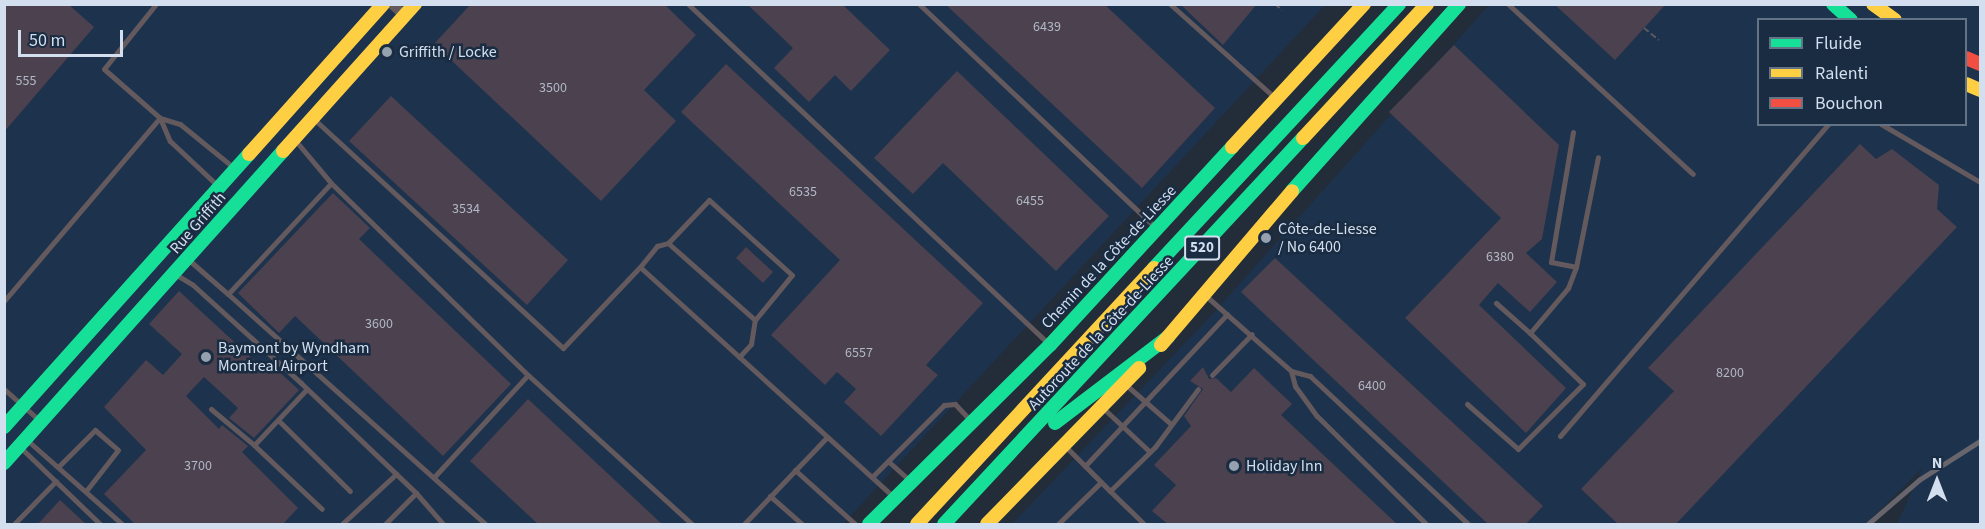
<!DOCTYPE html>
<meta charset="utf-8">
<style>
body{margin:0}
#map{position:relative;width:1985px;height:529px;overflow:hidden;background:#232d39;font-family:"Source Sans 3",sans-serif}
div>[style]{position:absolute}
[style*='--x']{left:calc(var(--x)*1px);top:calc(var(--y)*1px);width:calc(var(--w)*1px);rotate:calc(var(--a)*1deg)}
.built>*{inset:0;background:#1d324c}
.building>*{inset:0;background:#4c414e}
.path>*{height:2px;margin-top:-1px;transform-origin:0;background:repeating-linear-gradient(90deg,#5c595e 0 6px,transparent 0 9px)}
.lane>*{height:5px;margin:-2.5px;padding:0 2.5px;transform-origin:2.5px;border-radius:2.5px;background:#645a5e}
.street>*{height:10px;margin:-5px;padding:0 5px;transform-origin:5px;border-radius:5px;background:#645a5e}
.fast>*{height:14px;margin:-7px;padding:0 7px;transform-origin:7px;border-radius:7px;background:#16e098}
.slow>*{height:14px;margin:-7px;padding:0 7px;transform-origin:7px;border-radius:7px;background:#ffcf43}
.jam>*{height:14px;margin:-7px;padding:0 7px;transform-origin:7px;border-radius:7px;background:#f24e42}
.rail>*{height:4.5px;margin:-2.25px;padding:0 2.25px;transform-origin:2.25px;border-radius:2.25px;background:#68666c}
.dots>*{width:16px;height:16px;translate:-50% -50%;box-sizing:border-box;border:3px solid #1a2c42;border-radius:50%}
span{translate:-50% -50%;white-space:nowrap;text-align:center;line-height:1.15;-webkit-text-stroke:5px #1a2c42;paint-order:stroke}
.number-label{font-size:14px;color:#b1b8c6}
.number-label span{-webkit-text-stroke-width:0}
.shield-label span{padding:2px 4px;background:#1a2c42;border:2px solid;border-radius:4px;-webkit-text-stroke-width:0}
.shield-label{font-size:15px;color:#d3dfee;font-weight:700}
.poi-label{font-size:16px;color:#d3dfee}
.left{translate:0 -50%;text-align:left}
.street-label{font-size:16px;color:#d3dfee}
.frame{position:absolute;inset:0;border:6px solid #d3dfee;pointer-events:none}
.legend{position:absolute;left:1757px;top:18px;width:210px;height:108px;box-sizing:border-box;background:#1a2c42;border:2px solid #647487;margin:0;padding:8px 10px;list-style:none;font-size:18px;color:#d3dfee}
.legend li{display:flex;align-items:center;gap:12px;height:30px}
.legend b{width:30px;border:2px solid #647487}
.north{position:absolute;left:1907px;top:451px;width:60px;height:60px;-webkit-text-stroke:4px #1a2c42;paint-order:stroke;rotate:0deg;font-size:16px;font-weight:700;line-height:24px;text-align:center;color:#d3dfee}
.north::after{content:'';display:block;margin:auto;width:21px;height:27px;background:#d3dfee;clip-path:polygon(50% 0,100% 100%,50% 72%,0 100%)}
.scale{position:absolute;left:18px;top:30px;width:105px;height:27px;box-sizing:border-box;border:3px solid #d3dfee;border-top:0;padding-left:8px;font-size:18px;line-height:21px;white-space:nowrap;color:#d3dfee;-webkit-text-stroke:4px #1a2c42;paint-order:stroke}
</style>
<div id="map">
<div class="built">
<i style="clip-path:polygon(4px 5px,1325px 5px,843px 524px,5px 524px)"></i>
<i style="clip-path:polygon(evenodd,1489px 5px,1980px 5px,1980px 524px,1897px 524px,1923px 467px,1871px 519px,1878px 524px,1012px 524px,1209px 318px,1489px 5px,1758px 20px,1966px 20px,1966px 124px,1758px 124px,1758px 20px)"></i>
</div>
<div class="building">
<i style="clip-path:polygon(4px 4px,68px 4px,94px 27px,4px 132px)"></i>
<i style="clip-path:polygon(471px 4px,664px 4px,696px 35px,644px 90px,676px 121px,601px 201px,434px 44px)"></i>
<i style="clip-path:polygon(747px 4px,842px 4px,890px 50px,851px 91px,835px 75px,809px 102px,774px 68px,793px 48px)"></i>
<i style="clip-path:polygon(945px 4px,1104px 4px,1215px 108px,1142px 188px)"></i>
<i style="clip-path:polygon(1180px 4px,1257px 4px,1223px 45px)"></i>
<i style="clip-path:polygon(1554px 4px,1666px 4px,1615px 60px)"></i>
<i style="clip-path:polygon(1454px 45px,1559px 145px,1542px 239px,1526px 253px,1557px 282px,1530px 312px,1498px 283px,1479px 305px,1566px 388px,1526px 433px,1405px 318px,1501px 218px,1389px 112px)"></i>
<i style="clip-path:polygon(726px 64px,983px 303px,926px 365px,938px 375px,881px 436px,844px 402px,856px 389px,837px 372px,825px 385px,771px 335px,840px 260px,681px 112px)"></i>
<i style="clip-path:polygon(957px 71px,1109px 216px,1056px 271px,943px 163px,913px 194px,874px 158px)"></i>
<i style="clip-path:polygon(391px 96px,568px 260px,527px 305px,349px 141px)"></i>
<i style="clip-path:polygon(1860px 144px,1876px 159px,1892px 149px,1939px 185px,1937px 209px,1957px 227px,1675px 525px,1619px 525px,1581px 489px,1674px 391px,1648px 368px)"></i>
<i style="clip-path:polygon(333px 193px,370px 228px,359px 239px,511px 384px,443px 456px,295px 316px,279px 333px,238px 293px)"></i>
<i style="clip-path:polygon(746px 247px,773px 272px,763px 283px,736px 258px)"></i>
<i style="clip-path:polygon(1275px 258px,1543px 506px,1525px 525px,1489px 525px,1241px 292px)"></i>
<i style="clip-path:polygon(179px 291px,269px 374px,275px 368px,299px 390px,254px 438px,229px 418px,238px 408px,204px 377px,186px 396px,219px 429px,222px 425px,248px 446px,242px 452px,298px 508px,282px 525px,136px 525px,104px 494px,146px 450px,104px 407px,146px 360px,163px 375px,182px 354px,149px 324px)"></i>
<i style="clip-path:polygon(1203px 367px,1209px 379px,1216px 378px,1231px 392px,1254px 368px,1292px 404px,1281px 415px,1398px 525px,1169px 525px,1152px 511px,1176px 485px,1154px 465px,1191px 426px,1184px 416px,1203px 389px,1190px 381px)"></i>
<i style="clip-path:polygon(528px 399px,663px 525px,539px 525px,470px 461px)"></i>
<i style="clip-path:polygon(60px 500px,87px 525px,37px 525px)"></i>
</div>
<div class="path">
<i style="--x:1275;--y:4;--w:9;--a:41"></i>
<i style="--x:1644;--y:28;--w:19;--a:39"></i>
</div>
<div class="lane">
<i style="--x:156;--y:4;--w:83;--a:128.7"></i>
<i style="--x:104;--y:69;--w:74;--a:41.2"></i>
<i style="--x:160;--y:118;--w:21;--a:17"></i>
<i style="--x:180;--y:124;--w:68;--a:39.1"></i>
<i style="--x:688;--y:4;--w:496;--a:43.3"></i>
<i style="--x:919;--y:4;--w:323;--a:43.4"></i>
<i style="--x:1170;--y:4;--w:140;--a:41.8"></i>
<i style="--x:1508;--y:4;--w:251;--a:42.6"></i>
<i style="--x:160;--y:118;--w:25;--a:67"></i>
<i style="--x:170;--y:141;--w:66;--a:43.2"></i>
<i style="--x:315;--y:120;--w:337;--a:42.6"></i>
<i style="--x:563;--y:348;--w:112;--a:-46.5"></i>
<i style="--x:640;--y:267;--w:343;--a:42.2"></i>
<i style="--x:1881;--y:124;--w:115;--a:30.4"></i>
<i style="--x:1573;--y:132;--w:132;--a:99.6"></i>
<i style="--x:1551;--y:262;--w:25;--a:11"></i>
<i style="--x:1576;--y:267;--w:112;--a:-78.7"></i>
<i style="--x:295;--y:140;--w:56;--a:50.1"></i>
<i style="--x:331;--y:183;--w:275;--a:44.3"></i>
<i style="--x:528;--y:375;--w:222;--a:42.3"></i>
<i style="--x:190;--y:261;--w:50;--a:41"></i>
<i style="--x:228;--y:294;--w:151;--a:-47.1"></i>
<i style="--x:640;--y:267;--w:27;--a:-51"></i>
<i style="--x:657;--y:246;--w:11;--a:-15"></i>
<i style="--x:175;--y:274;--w:21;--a:31"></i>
<i style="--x:193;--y:285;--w:146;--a:42.2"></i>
<i style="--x:301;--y:383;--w:159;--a:43.7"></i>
<i style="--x:416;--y:493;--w:41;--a:48.9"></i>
<i style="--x:228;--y:294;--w:345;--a:41.8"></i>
<i style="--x:1206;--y:296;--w:113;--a:41.4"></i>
<i style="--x:1291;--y:371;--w:20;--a:15"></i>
<i style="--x:1310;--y:376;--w:216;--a:43.1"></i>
<i style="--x:4;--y:301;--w:240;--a:-49.6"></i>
<i style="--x:1496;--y:303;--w:45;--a:41.4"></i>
<i style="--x:739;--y:357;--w:18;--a:-47"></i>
<i style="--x:751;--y:344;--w:24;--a:-81"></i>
<i style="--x:755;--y:320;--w:58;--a:-50.6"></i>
<i style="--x:792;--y:275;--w:112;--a:-137.9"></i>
<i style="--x:709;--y:200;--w:59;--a:133.6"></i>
<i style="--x:668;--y:243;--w:116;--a:41.5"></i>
<i style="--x:1291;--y:371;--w:16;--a:75"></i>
<i style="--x:1295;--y:386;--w:37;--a:54"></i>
<i style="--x:1317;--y:416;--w:153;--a:44.7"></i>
<i style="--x:1212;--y:375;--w:57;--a:-45.7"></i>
<i style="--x:1125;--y:384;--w:61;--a:41"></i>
<i style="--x:4;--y:389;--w:48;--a:41.6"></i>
<i style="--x:1467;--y:404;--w:68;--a:41.4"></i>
<i style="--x:1518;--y:449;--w:92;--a:-45"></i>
<i style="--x:1583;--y:384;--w:74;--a:-136.1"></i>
<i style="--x:1530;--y:333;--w:59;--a:-49.8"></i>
<i style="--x:1568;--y:288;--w:22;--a:-69"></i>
<i style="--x:1103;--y:408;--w:64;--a:43.1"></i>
<i style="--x:211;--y:409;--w:56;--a:39.9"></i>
<i style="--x:254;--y:445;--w:77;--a:-46.6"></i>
<i style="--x:278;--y:420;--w:101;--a:44.6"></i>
<i style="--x:1560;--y:436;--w:411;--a:-49.3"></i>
<i style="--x:27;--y:440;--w:127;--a:41.5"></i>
<i style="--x:254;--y:445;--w:93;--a:43.3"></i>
<i style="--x:21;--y:448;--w:110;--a:43.9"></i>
<i style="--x:1067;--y:448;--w:61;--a:45"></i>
<i style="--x:1110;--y:491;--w:63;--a:-44.4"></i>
<i style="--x:1155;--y:447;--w:72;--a:-53.4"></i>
<i style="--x:888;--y:461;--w:28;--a:42"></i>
<i style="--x:59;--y:466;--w:51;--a:-45"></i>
<i style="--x:95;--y:430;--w:30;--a:41"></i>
<i style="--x:118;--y:450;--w:52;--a:128"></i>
<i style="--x:1085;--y:466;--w:208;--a:-46.9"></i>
<i style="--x:795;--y:470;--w:81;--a:42"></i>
<i style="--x:435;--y:476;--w:137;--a:-47.4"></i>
<i style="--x:872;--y:477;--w:102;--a:-45"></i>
<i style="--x:944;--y:405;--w:11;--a:-5"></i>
<i style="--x:955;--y:404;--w:23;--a:47"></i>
<i style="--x:1110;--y:491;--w:47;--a:44.1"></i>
<i style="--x:770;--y:496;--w:43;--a:41.2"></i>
<i style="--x:14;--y:524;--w:60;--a:-45.7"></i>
<i style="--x:342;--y:524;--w:74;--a:-42.8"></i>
<i style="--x:385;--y:524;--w:44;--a:-45"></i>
<i style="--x:744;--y:524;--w:120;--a:-46.3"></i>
<i style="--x:1058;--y:524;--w:60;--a:-44.3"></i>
</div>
<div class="street">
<i style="--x:392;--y:4;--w:18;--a:43"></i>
</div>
<div class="fast">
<i style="--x:1833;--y:4;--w:24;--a:42"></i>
<i style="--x:1292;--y:191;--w:251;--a:-48.2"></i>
<i style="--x:1154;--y:268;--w:360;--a:-47.1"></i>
<i style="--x:1055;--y:423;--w:142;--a:-37.3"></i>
<i style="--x:4;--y:427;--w:367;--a:-48.1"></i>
<i style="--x:4;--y:463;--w:419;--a:-48.2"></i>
<i style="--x:869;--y:524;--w:255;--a:-44.7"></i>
<i style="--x:1050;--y:345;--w:269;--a:-47.4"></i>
<i style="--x:944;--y:524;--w:527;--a:-47.08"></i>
</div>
<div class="slow">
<i style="--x:1873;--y:4;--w:27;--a:36"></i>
<i style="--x:1966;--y:84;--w:15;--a:23"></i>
<i style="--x:1303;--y:138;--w:183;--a:-47.2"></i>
<i style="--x:1232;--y:147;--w:195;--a:-47.3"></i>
<i style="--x:283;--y:151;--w:198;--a:-48.1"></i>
<i style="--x:249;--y:154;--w:201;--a:-48.2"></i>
<i style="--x:1161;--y:345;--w:202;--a:-49.6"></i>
<i style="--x:917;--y:524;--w:349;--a:-47.2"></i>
<i style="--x:987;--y:524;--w:218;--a:-45.7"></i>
</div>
<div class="jam">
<i style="--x:1966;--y:58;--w:15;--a:23"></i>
</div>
<div class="rail">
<i style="--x:1868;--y:524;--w:67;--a:-40.8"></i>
<i style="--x:1919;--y:480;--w:72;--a:-32.6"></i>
</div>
<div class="dots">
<i style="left:387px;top:52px;background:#95a1af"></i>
<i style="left:1266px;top:238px;background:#95a1af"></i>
<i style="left:206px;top:357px;background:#95a1af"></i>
<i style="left:1234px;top:466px;background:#95a1af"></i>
</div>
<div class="number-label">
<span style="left:1047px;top:27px">6439</span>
<span style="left:26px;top:81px">555</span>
<span style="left:553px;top:88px">3500</span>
<span style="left:803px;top:192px">6535</span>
<span style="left:1030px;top:201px">6455</span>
<span style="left:466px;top:209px">3534</span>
<span style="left:1500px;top:257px">6380</span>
<span style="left:379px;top:324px">3600</span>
<span style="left:859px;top:353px">6557</span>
<span style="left:1730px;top:373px">8200</span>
<span style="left:1372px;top:386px">6400</span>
<span style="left:198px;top:466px">3700</span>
</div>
<div class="shield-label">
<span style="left:1202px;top:248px">520</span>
</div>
<div class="poi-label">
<span class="left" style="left:399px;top:52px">Griffith / Locke</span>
<span class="left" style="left:1278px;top:238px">Côte-de-Liesse<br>/ No 6400</span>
<span class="left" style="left:218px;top:357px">Baymont by Wyndham<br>Montreal Airport</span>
<span class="left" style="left:1246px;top:466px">Holiday Inn</span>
</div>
<div class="street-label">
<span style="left:198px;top:223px;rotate:-49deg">Rue Griffith</span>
<span style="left:1109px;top:257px;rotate:-47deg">Chemin de la Côte-de-Liesse</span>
<span style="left:1101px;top:333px;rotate:-47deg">Autoroute de la Côte-de-Liesse</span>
</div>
<div class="frame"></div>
<ul class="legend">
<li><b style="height:8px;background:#16e098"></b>Fluide</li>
<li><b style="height:8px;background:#ffcf43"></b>Ralenti</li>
<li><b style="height:8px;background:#f24e42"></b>Bouchon</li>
</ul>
<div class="north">N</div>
<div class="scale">50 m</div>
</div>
